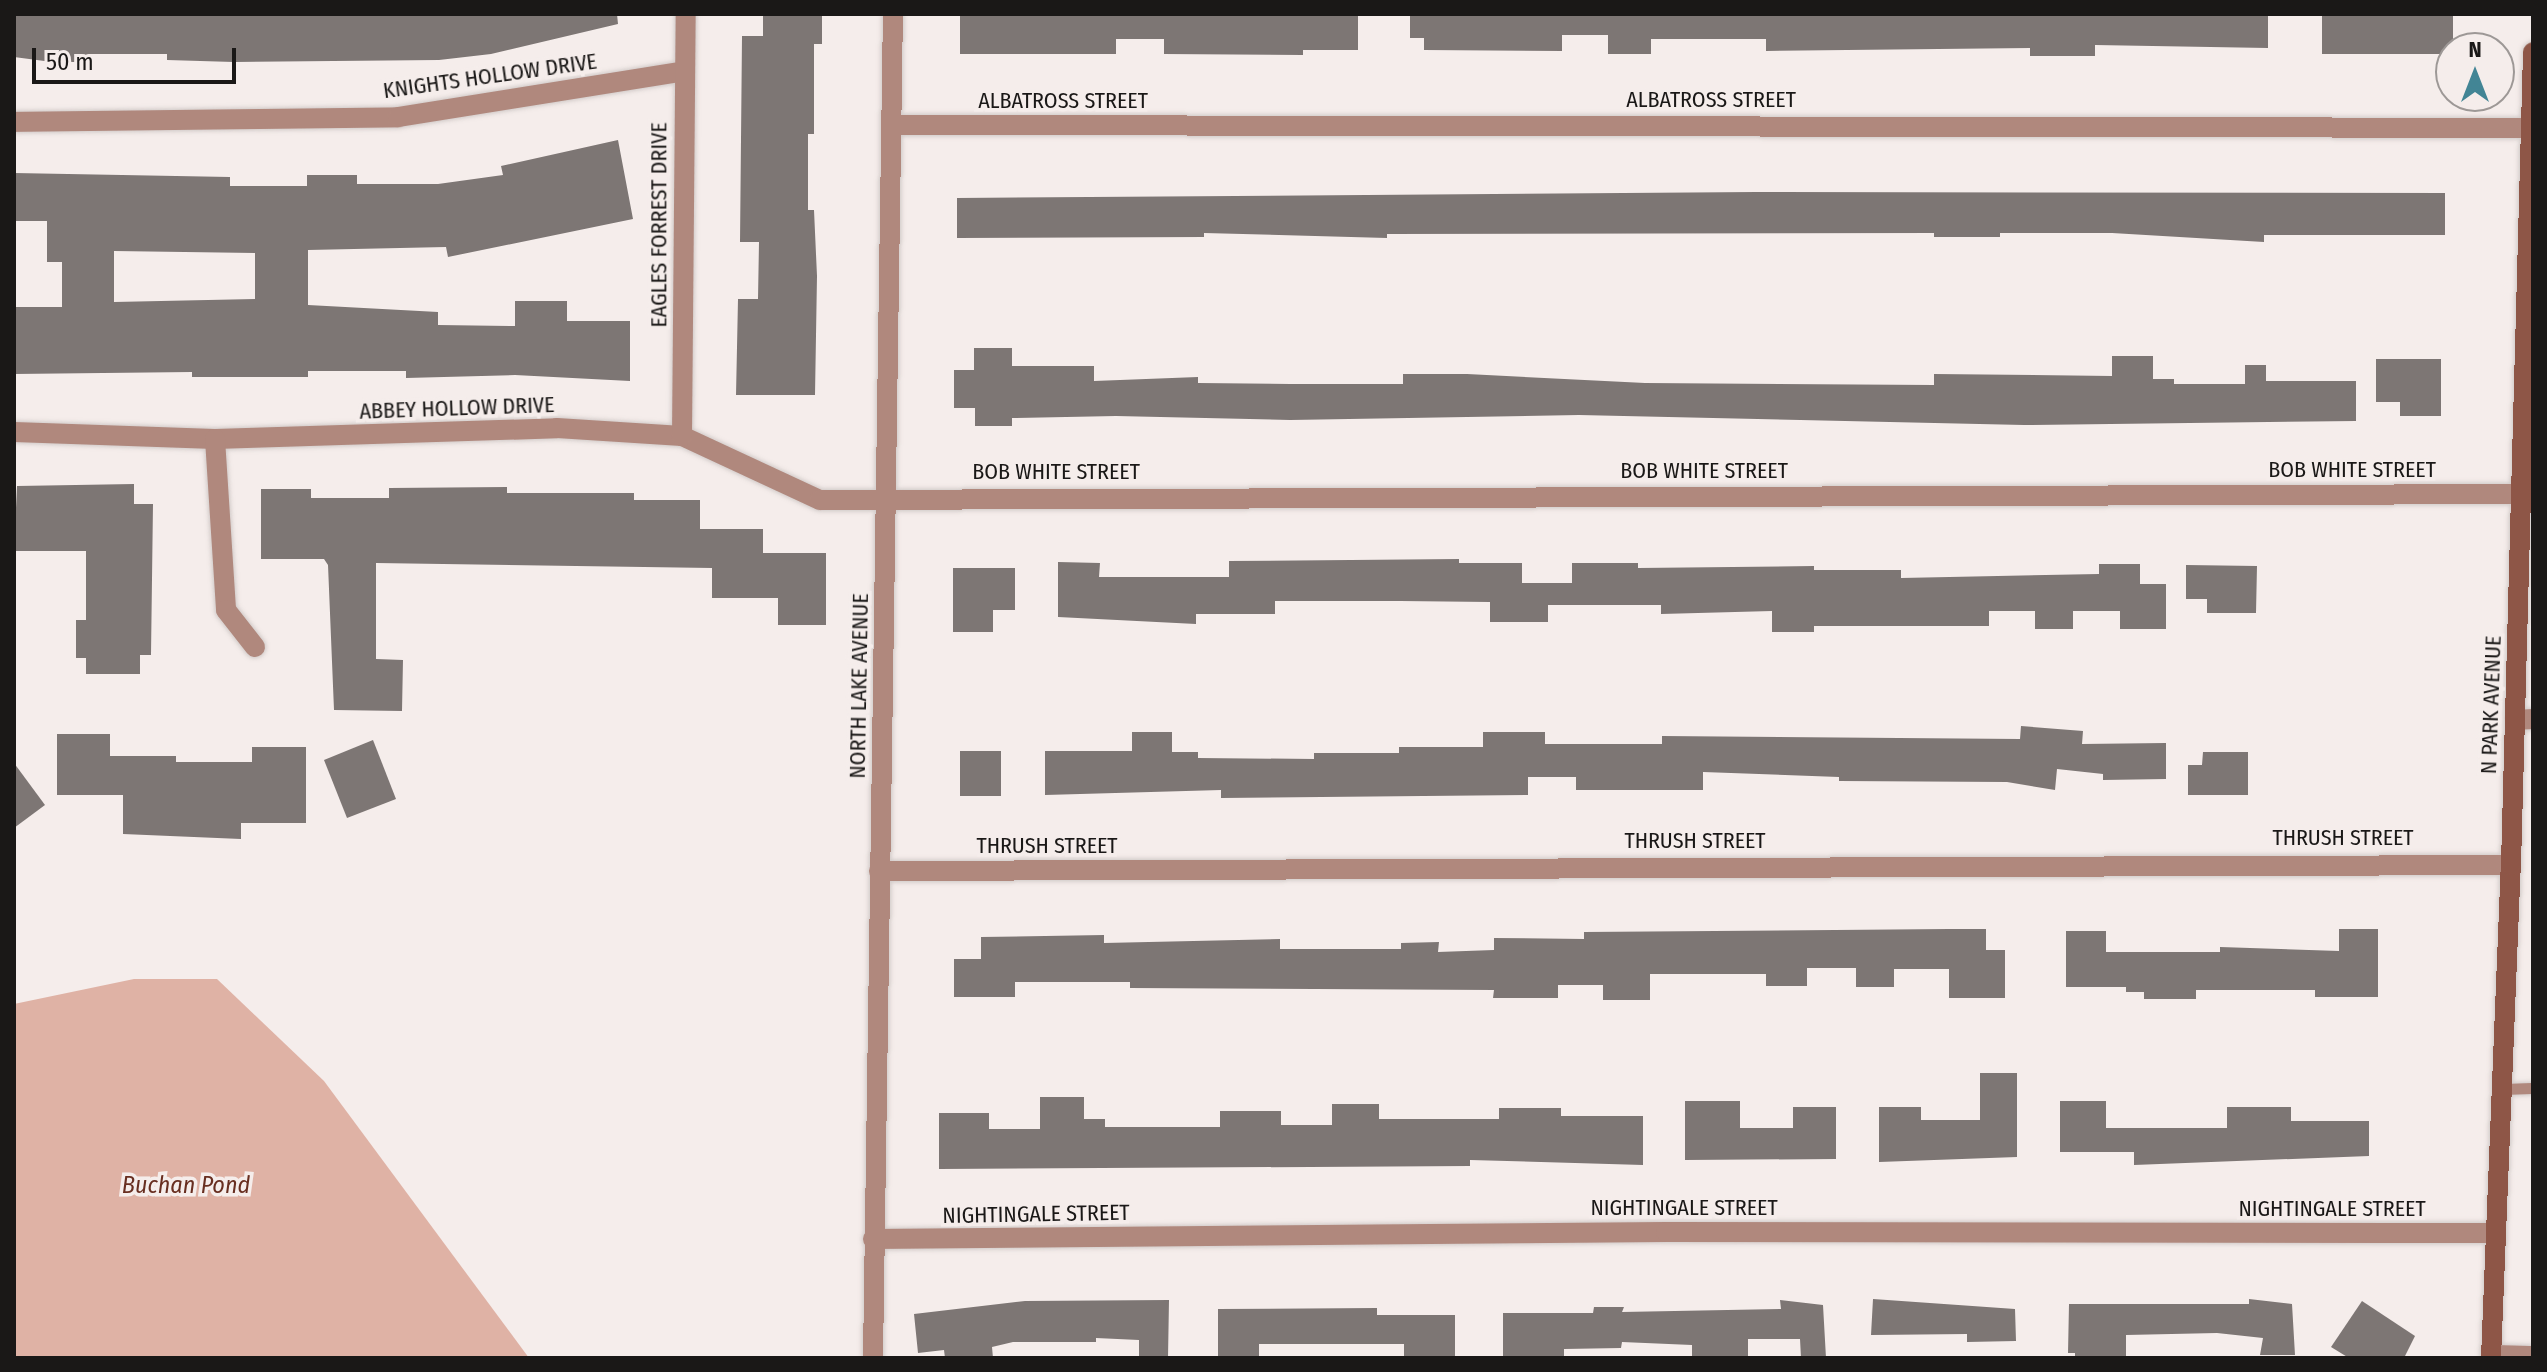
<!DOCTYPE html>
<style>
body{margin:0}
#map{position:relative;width:2547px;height:1372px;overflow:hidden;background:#f5edeb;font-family:"Fira Sans Condensed",sans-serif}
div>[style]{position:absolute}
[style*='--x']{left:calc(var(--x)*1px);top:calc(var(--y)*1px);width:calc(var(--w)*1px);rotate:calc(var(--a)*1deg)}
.water>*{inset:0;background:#dfb2a5}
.building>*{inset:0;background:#7d7674}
.roads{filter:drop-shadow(0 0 2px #d2cbc9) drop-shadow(0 0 2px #d2cbc9)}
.lane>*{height:11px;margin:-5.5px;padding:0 5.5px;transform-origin:5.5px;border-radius:5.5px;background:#b0887d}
.street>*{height:20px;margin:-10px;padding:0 10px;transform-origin:10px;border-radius:10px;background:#b0887d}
.secondary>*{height:20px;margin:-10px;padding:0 10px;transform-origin:10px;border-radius:10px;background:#8e5647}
span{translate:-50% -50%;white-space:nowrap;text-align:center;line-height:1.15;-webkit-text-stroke:7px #f5edeb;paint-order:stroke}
.street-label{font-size:22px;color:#1a1817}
.water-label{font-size:24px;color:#682e20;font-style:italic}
.frame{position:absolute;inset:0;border:16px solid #1a1817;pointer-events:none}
.north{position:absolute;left:2435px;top:32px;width:80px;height:80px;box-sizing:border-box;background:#f5edeb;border:2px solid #9d9896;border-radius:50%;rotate:0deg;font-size:22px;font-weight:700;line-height:32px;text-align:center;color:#1a1817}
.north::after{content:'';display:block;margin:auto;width:28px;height:36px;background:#428595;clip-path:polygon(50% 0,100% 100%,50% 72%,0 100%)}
.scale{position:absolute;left:32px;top:48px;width:204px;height:36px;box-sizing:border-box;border:4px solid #1a1817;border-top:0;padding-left:10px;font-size:24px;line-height:28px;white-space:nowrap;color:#1a1817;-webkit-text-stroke:6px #f5edeb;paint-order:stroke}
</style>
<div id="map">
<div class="water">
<i style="clip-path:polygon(134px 979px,217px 979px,324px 1081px,529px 1358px,14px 1358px,14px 1004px)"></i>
</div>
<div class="building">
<i style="clip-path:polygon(14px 14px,617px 14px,618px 24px,491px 54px,439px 60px,234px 62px,167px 60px,167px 54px,89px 54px,89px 62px,52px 62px,14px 57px)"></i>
<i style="clip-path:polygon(960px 14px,1358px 14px,1358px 50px,1303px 50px,1303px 55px,1164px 54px,1164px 39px,1116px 39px,1116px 54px,960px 54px)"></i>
<i style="clip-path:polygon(1410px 14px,2268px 14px,2268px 48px,2095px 45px,2095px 56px,2030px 56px,2030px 48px,1766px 51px,1766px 39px,1651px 39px,1651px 54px,1608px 54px,1608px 35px,1562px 35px,1562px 51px,1424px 50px,1424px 38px,1410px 38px)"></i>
<i style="clip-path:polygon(2322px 14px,2453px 14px,2453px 48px,2451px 54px,2322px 54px)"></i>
<i style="clip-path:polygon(763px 16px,822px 16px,822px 44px,814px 44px,814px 134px,808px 134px,808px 210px,814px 210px,817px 276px,815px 395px,736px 395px,738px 299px,758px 299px,759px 242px,740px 242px,742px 36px,763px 36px)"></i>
<i style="clip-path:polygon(evenodd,618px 140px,633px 219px,448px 257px,446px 247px,308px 250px,308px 305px,438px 312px,438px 325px,515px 326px,515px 301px,567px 301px,567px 321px,630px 321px,630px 381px,515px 375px,406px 378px,406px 371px,308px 371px,308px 377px,192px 377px,192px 372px,14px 374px,14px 307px,62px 307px,62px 262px,47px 262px,47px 221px,14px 221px,14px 173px,230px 177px,230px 186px,307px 186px,307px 175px,357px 175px,357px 184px,438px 184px,503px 175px,501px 166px,618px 140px,114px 251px,255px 253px,255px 299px,114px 302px,114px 251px)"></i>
<i style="clip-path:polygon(1756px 192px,2445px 193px,2445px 235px,2264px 235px,2264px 242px,2112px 233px,2000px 233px,2000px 237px,1934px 237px,1934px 233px,1387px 234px,1387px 238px,1204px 233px,1204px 237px,957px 238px,957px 198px)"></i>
<i style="clip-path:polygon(974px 348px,1012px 348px,1012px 366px,1094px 366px,1094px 381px,1198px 377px,1198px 383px,1290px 384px,1403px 384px,1403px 374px,1467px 374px,1645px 383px,1934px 385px,1934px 374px,2112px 376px,2112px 356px,2153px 356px,2153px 379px,2174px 379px,2174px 384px,2245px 384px,2245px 365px,2266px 365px,2266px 381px,2356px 381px,2356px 421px,2024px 425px,1579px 415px,1290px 420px,1116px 416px,1012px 418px,1012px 426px,975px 426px,975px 408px,954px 408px,954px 370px,974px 370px)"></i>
<i style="clip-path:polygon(2376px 359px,2441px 359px,2441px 416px,2400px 416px,2400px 402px,2376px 402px)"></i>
<i style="clip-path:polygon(134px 484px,134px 504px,153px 504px,151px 655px,140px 655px,140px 674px,86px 674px,86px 658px,76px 658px,76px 620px,86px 620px,86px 551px,14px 551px,17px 486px)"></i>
<i style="clip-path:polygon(507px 487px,507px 493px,634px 493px,634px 500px,700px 500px,700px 529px,763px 529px,763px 553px,826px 553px,826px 625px,778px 625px,778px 598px,712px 598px,712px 568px,376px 563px,376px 659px,403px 660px,402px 711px,334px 710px,328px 565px,324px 559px,261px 559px,261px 489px,311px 489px,311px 498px,389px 498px,389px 488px)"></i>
<i style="clip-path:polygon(1459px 559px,1459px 563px,1522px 563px,1522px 583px,1572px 583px,1572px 563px,1638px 563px,1638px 568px,1814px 566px,1814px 570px,1901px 570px,1901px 578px,2099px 574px,2099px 564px,2140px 564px,2140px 584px,2166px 584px,2166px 629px,2120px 629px,2120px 611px,2073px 611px,2073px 629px,2035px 629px,2035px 611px,1989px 611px,1989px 626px,1814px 626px,1814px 632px,1772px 632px,1772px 611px,1661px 614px,1661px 605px,1548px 605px,1548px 622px,1490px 622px,1490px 602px,1400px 601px,1275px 601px,1275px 614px,1196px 614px,1196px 624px,1058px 617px,1058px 562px,1100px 563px,1099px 577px,1229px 577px,1229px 561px)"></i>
<i style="clip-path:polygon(2186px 565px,2257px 566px,2256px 613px,2207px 613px,2207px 599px,2186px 599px)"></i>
<i style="clip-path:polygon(953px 568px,1015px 568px,1015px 610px,993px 610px,993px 632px,953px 632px)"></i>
<i style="clip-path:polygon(2021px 726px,2083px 731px,2082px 744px,2166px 743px,2166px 779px,2103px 780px,2103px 774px,2057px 769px,2055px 790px,2007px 782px,1839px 781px,1839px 777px,1703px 772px,1703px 790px,1576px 790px,1576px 777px,1528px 777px,1528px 795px,1221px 798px,1221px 790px,1045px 795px,1045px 751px,1132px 751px,1132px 732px,1172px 732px,1172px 752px,1198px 752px,1198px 758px,1314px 759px,1314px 753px,1399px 753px,1399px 747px,1483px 747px,1483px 732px,1545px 732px,1545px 744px,1662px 744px,1662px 736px,2020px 739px)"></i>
<i style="clip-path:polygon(57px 734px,110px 734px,110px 756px,176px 756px,176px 762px,252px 762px,252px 747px,306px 747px,306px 823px,241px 823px,241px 839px,123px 834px,123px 795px,57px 795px)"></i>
<i style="clip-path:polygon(373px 740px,396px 799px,347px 818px,324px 760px)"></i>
<i style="clip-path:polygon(960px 751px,1001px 751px,1001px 796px,960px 796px)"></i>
<i style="clip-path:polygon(2203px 752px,2248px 752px,2248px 795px,2188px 795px,2188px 765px,2202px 765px)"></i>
<i style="clip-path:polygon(14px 763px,45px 805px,14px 828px)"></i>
<i style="clip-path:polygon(1949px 929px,1986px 929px,1986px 950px,2005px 950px,2005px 998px,1949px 998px,1949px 969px,1894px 969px,1894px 987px,1856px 987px,1856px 968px,1807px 968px,1807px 986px,1766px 986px,1766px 974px,1650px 974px,1650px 1000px,1603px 1000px,1603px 985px,1558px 985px,1558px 998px,1493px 998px,1494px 990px,1130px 988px,1130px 982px,1015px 982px,1015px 997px,954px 997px,954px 959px,981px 959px,981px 937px,1104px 935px,1104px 943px,1280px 939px,1280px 949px,1401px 949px,1401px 943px,1439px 942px,1438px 952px,1494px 950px,1494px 938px,1584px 939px,1584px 932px)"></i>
<i style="clip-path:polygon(2339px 929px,2378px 929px,2378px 997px,2315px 997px,2315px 990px,2196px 990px,2196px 999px,2144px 999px,2144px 992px,2126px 992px,2126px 987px,2066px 987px,2066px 931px,2106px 931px,2106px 952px,2220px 952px,2220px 947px,2339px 951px)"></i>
<i style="clip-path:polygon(1980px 1073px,2017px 1073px,2017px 1157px,1879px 1162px,1879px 1107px,1921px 1107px,1921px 1120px,1980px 1120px)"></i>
<i style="clip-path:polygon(1040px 1097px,1084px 1097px,1084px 1119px,1105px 1119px,1105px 1127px,1220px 1127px,1220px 1111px,1281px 1111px,1281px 1125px,1332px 1125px,1332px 1104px,1379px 1104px,1379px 1119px,1499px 1119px,1499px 1108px,1561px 1108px,1561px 1116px,1643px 1116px,1643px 1165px,1470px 1160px,1470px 1166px,939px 1169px,939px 1113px,989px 1113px,989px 1129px,1040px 1129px)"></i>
<i style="clip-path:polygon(1685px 1101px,1740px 1101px,1740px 1128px,1793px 1128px,1793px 1107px,1836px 1107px,1836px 1159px,1685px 1160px)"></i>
<i style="clip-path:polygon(2060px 1101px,2106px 1101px,2106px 1128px,2227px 1128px,2227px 1107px,2291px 1107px,2291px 1121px,2369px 1121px,2369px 1156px,2134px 1165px,2134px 1152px,2060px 1152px)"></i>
<i style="clip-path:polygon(1873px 1299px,2015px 1309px,2016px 1341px,1967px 1342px,1967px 1334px,1871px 1335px)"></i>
<i style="clip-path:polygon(2249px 1299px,2292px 1304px,2295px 1355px,2260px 1355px,2263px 1338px,2217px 1333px,2126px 1335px,2126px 1358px,2075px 1358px,2075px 1353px,2068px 1353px,2069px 1304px,2249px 1304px)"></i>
<i style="clip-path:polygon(1169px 1300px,1168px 1358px,1139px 1357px,1139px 1340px,1096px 1338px,1096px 1342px,1013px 1342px,992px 1347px,993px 1358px,945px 1358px,944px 1350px,918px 1353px,914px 1314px,1025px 1301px)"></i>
<i style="clip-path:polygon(1780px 1300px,1823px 1305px,1826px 1358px,1801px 1358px,1800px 1339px,1748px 1339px,1748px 1358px,1692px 1358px,1692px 1345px,1622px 1342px,1621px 1348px,1564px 1349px,1564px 1358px,1503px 1358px,1503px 1313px,1593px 1313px,1594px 1307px,1624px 1307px,1622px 1312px,1781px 1309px)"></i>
<i style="clip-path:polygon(2362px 1301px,2415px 1336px,2404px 1358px,2349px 1358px,2331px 1347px)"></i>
<i style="clip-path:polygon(1377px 1308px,1377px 1315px,1455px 1315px,1455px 1358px,1404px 1358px,1404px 1344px,1259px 1344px,1259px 1358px,1218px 1358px,1218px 1309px)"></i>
</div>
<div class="roads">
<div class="lane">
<i style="--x:2502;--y:1089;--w:31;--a:-2"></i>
<i style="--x:2491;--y:1350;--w:42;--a:1.4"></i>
</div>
<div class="street">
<i style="--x:14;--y:122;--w:384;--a:-0.7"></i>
<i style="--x:398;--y:117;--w:290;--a:-9.1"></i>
<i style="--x:892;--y:125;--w:1639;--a:0.1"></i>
<i style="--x:14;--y:432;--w:201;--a:2"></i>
<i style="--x:215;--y:439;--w:342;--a:-1.8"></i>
<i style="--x:557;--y:428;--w:125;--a:3.7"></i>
<i style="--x:682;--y:436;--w:152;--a:24.9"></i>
<i style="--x:820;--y:500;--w:1701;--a:-0.2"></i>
<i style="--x:682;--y:436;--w:422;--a:-89.5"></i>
<i style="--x:215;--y:439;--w:171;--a:86.3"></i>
<i style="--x:226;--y:610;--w:47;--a:51.9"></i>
<i style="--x:2515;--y:720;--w:18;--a:-3"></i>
<i style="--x:879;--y:871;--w:1632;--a:-0.21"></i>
<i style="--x:873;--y:1239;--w:793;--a:-0.51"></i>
<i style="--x:1666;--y:1232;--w:830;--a:0.07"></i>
<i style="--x:873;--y:1358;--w:1344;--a:-89.15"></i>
</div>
<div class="secondary">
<i style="--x:2491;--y:1358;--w:493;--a:-87.7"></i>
<i style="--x:2511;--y:865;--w:813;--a:-88.45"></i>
</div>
</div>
<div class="street-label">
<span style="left:490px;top:76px;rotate:-8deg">KNIGHTS HOLLOW DRIVE</span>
<span style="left:1711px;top:100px">ALBATROSS STREET</span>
<span style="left:1063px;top:101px">ALBATROSS STREET</span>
<span style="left:659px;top:225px;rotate:-90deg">EAGLES FORREST DRIVE</span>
<span style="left:457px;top:408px;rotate:-2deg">ABBEY HOLLOW DRIVE</span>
<span style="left:2352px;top:470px">BOB WHITE STREET</span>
<span style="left:1704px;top:471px">BOB WHITE STREET</span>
<span style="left:1056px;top:472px">BOB WHITE STREET</span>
<span style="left:859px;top:686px;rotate:-89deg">NORTH LAKE AVENUE</span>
<span style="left:2491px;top:705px;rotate:-88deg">N PARK AVENUE</span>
<span style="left:2343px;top:838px">THRUSH STREET</span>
<span style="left:1695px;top:841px">THRUSH STREET</span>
<span style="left:1047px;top:846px">THRUSH STREET</span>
<span style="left:1684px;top:1208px">NIGHTINGALE STREET</span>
<span style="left:2332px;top:1209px">NIGHTINGALE STREET</span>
<span style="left:1036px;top:1214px;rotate:-1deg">NIGHTINGALE STREET</span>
</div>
<div class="water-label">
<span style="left:186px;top:1186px">Buchan Pond</span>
</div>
<div class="frame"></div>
<div class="north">N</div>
<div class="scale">50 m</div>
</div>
